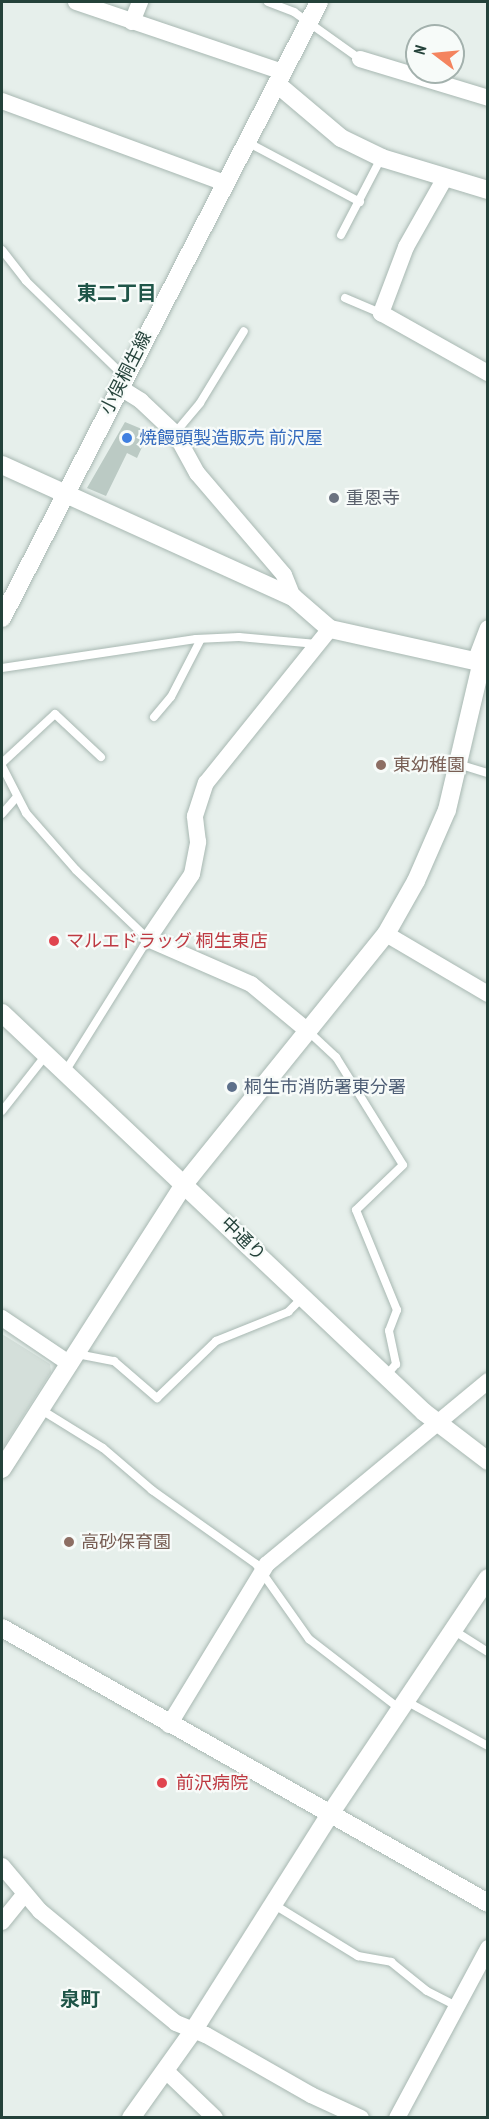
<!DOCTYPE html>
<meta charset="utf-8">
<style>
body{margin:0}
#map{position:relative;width:489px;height:2119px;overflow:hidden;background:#e6efeb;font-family:"PT Sans Narrow","Noto Sans JP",sans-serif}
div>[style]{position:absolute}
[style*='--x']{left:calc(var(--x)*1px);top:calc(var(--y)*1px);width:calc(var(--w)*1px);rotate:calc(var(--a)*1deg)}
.built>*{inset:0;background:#d4dfda}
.building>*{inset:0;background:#bbcac4}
.roads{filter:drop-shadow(0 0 2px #a8b8b2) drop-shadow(0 0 2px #a8b8b2)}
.lane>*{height:8px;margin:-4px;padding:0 4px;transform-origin:4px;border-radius:4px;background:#fff}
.street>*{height:16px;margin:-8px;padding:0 8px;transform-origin:8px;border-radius:8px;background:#fff}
.secondary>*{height:18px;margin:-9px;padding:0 9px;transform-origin:9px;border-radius:9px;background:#fff}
.dots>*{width:16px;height:16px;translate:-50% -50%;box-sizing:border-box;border:3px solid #f7fbf9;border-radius:50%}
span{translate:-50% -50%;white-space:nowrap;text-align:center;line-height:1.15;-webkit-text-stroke:4.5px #f7fbf9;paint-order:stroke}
.street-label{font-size:18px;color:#24423a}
.shop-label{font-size:18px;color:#366cbe}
.left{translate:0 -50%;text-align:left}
.worship-label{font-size:18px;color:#5b616d}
.education-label{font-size:18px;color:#785e54}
.health-label{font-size:18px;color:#be3a42}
.service-label{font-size:18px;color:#4e5e75}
.neighbourhood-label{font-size:20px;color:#1f5548;font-weight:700}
.frame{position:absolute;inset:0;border:3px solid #24423a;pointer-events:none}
.north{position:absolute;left:405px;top:24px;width:60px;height:60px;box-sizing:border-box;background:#f7fbf9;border:2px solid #a3b1ad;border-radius:50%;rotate:286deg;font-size:16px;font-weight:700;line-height:24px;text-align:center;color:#24423a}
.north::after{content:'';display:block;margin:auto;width:21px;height:27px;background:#f4845f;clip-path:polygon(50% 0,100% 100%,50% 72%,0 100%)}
</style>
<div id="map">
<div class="built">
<i style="clip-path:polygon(2px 1334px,50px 1364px,51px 1372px,2px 1449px)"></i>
</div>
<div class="building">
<i style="clip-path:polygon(125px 422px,149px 432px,137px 458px,127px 453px,106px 496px,87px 488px)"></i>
</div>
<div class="roads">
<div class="lane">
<i style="--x:268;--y:2;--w:28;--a:21"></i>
<i style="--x:294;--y:12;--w:81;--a:35.5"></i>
<i style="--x:247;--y:142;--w:128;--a:28"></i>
<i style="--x:341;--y:235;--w:87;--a:-62.5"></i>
<i style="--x:2;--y:250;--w:39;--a:52"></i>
<i style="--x:26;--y:281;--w:138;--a:44.1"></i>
<i style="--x:345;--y:298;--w:39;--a:23"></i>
<i style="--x:175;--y:433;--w:39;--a:-50"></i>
<i style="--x:200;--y:403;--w:84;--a:-58.6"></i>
<i style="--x:2;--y:668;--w:196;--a:-8.5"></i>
<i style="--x:196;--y:639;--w:43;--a:-2.7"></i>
<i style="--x:239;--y:637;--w:78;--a:5.1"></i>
<i style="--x:154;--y:717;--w:26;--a:-50"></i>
<i style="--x:171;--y:697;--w:65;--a:-62.7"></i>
<i style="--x:2;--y:763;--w:72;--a:-42.8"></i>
<i style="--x:55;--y:714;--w:63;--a:43.1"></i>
<i style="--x:458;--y:764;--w:31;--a:17"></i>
<i style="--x:2;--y:766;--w:53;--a:62.9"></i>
<i style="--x:26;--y:813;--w:76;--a:48.7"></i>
<i style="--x:76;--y:870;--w:100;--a:43.8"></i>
<i style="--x:148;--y:939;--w:157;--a:122"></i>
<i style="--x:2;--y:814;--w:21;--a:-49"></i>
<i style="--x:309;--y:1032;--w:37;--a:43"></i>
<i style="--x:336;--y:1057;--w:127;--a:58.2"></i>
<i style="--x:403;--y:1165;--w:65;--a:136.2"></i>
<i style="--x:356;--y:1210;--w:108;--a:67.7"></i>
<i style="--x:397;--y:1310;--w:22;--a:111"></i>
<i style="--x:389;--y:1331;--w:34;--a:78"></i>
<i style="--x:396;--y:1364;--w:16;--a:130"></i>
<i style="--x:2;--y:1111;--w:71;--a:-51.8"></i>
<i style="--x:77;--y:1354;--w:38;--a:11"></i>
<i style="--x:114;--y:1361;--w:57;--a:40.7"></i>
<i style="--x:157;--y:1398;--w:82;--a:-44"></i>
<i style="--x:216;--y:1341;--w:78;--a:-21.9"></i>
<i style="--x:288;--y:1312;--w:21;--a:-45"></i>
<i style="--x:40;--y:1409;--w:74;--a:31.8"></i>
<i style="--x:103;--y:1448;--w:65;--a:40.6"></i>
<i style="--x:152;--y:1490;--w:128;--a:35.4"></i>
<i style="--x:256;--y:1564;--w:92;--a:54.8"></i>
<i style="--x:309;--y:1639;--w:115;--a:37.6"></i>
<i style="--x:453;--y:1630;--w:41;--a:32.2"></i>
<i style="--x:406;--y:1701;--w:94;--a:28.8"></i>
<i style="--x:273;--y:1904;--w:100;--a:31.5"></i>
<i style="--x:358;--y:1956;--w:34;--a:10"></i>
<i style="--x:391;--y:1962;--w:46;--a:38.9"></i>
<i style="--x:427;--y:1991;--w:33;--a:27"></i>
</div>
<div class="street">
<i style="--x:76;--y:2;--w:219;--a:18.7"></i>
<i style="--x:132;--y:22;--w:22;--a:-68"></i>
<i style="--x:360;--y:59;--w:134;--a:16.9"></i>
<i style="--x:2;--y:101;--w:238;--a:20.2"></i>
<i style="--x:445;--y:178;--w:79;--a:119.5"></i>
<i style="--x:406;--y:247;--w:71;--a:110.7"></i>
<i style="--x:381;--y:313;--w:123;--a:29.3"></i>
<i style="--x:119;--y:387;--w:26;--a:32"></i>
<i style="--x:141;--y:401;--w:47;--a:43.3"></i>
<i style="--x:175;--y:433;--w:46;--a:61.2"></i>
<i style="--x:197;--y:473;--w:134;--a:49.5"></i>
<i style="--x:284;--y:575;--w:24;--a:68"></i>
<i style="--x:476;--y:659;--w:33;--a:-69"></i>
<i style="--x:386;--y:934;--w:118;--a:30.5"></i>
<i style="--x:309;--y:1032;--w:75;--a:-140.4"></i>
<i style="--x:251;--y:984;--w:112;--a:-156.4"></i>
<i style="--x:148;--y:939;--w:78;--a:-55.9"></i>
<i style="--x:192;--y:874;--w:33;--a:-79"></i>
<i style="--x:198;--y:842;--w:26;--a:-97"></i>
<i style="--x:195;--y:816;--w:35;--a:-72"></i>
<i style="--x:206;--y:783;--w:198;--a:-51.2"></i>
<i style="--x:2;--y:1318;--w:82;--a:34.1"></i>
<i style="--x:169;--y:1725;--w:188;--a:-58.7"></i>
<i style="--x:267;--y:1564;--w:287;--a:-39.6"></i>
<i style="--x:2;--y:1866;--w:59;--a:49.8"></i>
<i style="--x:40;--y:1911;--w:176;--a:39.5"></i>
<i style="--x:176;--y:2023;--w:32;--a:22"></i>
<i style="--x:206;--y:2035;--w:121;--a:29.7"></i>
<i style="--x:311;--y:2095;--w:55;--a:24.7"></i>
<i style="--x:2;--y:1922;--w:36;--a:-51"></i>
<i style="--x:165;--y:2070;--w:69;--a:43.8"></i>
<i style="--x:397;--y:2118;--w:193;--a:-61.8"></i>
</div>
<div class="secondary">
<i style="--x:277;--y:84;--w:84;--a:40.2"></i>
<i style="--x:341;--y:138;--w:46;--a:26"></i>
<i style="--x:382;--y:158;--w:111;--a:16.8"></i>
<i style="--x:2;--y:465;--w:320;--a:24.4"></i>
<i style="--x:293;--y:597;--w:49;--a:40.9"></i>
<i style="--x:330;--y:629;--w:162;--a:12.5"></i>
<i style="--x:2;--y:618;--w:693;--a:-62.77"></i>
<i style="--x:2;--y:1013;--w:581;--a:43.4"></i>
<i style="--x:424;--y:1412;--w:81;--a:37.4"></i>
<i style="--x:2;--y:1469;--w:340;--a:-57.4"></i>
<i style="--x:185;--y:1183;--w:320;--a:-51.1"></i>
<i style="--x:386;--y:934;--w:61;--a:-60.5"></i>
<i style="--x:416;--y:881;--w:77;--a:-66.4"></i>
<i style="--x:447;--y:810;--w:153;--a:-76.8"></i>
<i style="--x:2;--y:1628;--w:558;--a:29.5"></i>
<i style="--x:131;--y:2118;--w:107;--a:-54.5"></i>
<i style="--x:193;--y:2031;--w:257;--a:-57.7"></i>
<i style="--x:330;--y:1814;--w:284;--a:-56.2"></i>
</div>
</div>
<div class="dots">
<i style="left:127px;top:438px;background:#3f7fe0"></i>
<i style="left:334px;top:498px;background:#6b7280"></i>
<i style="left:381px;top:765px;background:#8d6e63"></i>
<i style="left:54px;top:941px;background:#e0444e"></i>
<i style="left:232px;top:1087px;background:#5c6f8a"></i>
<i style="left:69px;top:1542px;background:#8d6e63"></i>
<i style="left:162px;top:1783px;background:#e0444e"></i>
</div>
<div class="street-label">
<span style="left:126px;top:373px;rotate:-63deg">小俣桐生線</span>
<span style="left:243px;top:1239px;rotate:44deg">中通り</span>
</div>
<div class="shop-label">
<span class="left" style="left:139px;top:438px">焼饅頭製造販売 前沢屋</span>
</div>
<div class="worship-label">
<span class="left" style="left:346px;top:498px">重恩寺</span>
</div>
<div class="education-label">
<span class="left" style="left:393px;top:765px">東幼稚園</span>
<span class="left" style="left:81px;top:1542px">高砂保育園</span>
</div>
<div class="health-label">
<span class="left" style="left:66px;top:941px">マルエドラッグ 桐生東店</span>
<span class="left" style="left:176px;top:1783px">前沢病院</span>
</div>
<div class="service-label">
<span class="left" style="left:244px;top:1087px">桐生市消防署東分署</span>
</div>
<div class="neighbourhood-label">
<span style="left:117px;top:293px">東二丁目</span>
<span style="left:80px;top:1999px">泉町</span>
</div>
<div class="frame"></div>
<div class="north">N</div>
</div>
